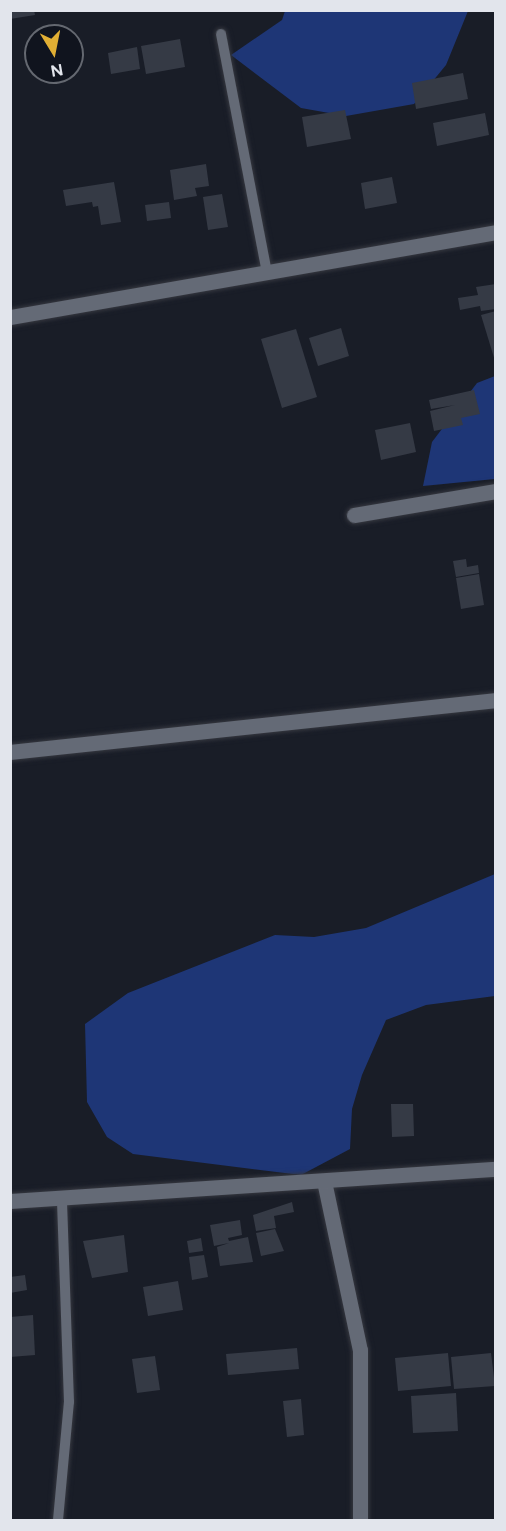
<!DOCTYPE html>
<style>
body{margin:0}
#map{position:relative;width:506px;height:1531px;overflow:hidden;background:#191d27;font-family:Figtree,sans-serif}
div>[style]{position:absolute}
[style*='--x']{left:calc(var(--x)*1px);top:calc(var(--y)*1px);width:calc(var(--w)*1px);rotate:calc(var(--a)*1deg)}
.green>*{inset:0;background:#1e3676}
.building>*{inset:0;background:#353a45}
.roads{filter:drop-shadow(0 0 2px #363840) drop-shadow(0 0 2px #363840)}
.lane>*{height:10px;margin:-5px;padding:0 5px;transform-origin:5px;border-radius:5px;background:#646a76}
.street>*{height:15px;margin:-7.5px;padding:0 7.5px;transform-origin:7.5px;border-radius:7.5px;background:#646a76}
span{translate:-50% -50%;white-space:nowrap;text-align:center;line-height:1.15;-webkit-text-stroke:5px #10141e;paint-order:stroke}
.frame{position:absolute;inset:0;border:12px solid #e2e5ec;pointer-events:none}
.north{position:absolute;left:24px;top:24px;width:60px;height:60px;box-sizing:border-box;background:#10141e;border:2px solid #646870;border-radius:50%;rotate:170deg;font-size:16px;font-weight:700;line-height:24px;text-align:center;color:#e2e5ec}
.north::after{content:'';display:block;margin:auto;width:21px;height:27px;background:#e1af34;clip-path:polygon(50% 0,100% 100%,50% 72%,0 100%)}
</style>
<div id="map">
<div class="green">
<i style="clip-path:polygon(285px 11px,468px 11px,446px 65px,414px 104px,346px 116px,301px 108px,231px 55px,282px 20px)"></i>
<i style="clip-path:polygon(495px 376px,495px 479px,423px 486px,432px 442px,477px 383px)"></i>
<i style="clip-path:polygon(495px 874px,495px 996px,426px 1005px,386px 1020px,362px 1075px,352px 1109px,350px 1149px,301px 1175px,133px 1154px,107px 1137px,87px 1102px,85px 1024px,128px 993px,275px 935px,314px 937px,366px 928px)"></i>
</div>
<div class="building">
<i style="clip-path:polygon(10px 10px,34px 10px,35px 15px,10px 19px)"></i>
<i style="clip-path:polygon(180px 39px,185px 67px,146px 74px,141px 46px)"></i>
<i style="clip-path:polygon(137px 47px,140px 69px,111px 74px,108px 53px)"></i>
<i style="clip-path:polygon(463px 73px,468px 99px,416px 109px,412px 83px)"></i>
<i style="clip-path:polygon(345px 110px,351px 139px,307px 147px,302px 117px)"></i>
<i style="clip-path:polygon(485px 113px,489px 135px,437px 146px,433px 123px)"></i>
<i style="clip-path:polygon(206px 164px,209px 186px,195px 188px,197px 196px,174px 200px,170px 170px)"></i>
<i style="clip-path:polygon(392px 177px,397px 203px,365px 209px,361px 183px)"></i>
<i style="clip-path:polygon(114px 182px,121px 222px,101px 225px,98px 206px,93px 207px,92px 202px,66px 206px,63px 190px)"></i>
<i style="clip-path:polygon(222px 194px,228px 227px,208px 230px,203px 197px)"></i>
<i style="clip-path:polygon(169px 202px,171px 218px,147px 221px,145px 205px)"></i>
<i style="clip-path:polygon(496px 284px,496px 309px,481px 311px,480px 306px,460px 310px,458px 298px,478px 295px,476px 287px)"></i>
<i style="clip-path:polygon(496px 311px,496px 361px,495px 361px,481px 315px)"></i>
<i style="clip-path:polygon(341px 328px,349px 356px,318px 366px,309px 338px)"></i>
<i style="clip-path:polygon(296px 329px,317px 397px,282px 408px,261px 339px)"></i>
<i style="clip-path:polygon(474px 390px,480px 414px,461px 418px,463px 425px,434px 431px,430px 411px,455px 405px,431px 409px,429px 400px)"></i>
<i style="clip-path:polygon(410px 423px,416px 452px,381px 460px,375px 430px)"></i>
<i style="clip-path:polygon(466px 559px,467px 567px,478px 565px,479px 573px,456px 577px,453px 561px)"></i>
<i style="clip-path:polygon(479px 574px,484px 605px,461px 609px,456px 578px)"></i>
<i style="clip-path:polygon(391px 1104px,413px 1104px,414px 1136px,392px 1137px)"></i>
<i style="clip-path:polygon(292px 1202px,294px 1212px,274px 1216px,276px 1228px,256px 1231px,253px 1215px)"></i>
<i style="clip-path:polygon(240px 1220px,242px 1235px,228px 1238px,229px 1241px,248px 1237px,253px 1262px,220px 1266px,217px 1247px,229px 1243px,214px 1246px,210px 1225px)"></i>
<i style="clip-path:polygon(275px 1229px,284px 1251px,261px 1256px,256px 1233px)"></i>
<i style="clip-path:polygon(124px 1235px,128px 1272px,92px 1278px,83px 1241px)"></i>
<i style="clip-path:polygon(201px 1238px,203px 1251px,189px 1253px,187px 1241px)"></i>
<i style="clip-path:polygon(204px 1255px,208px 1277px,192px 1280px,189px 1257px)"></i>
<i style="clip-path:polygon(25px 1275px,27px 1290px,10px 1293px,10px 1277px)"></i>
<i style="clip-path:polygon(178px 1281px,183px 1310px,148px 1316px,143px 1287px)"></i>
<i style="clip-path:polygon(33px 1315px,35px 1355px,10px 1357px,10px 1317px)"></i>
<i style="clip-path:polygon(297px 1348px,299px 1369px,228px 1375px,226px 1354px)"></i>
<i style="clip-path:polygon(448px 1353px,451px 1386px,398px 1391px,395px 1358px)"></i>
<i style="clip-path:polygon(491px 1353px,495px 1386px,454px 1389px,451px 1357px)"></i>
<i style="clip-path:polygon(155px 1356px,160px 1390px,137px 1393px,132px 1359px)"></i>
<i style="clip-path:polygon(456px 1393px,458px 1431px,413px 1433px,411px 1396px)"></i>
<i style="clip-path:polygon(301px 1399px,304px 1435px,287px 1437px,283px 1401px)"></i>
</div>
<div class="roads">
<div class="lane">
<i style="--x:221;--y:34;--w:243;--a:79.1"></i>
<i style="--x:58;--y:1520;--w:119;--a:-84.7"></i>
<i style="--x:69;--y:1402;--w:204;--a:-92"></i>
</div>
<div class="street">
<i style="--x:10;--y:317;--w:493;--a:-9.9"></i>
<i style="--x:354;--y:515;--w:144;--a:-9.6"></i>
<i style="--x:10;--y:752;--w:489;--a:-6.1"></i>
<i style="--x:324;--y:1181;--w:173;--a:78"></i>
<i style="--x:360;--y:1350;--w:170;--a:90"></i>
<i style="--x:10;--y:1201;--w:487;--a:-3.8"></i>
</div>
</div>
<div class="frame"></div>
<div class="north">N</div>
</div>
